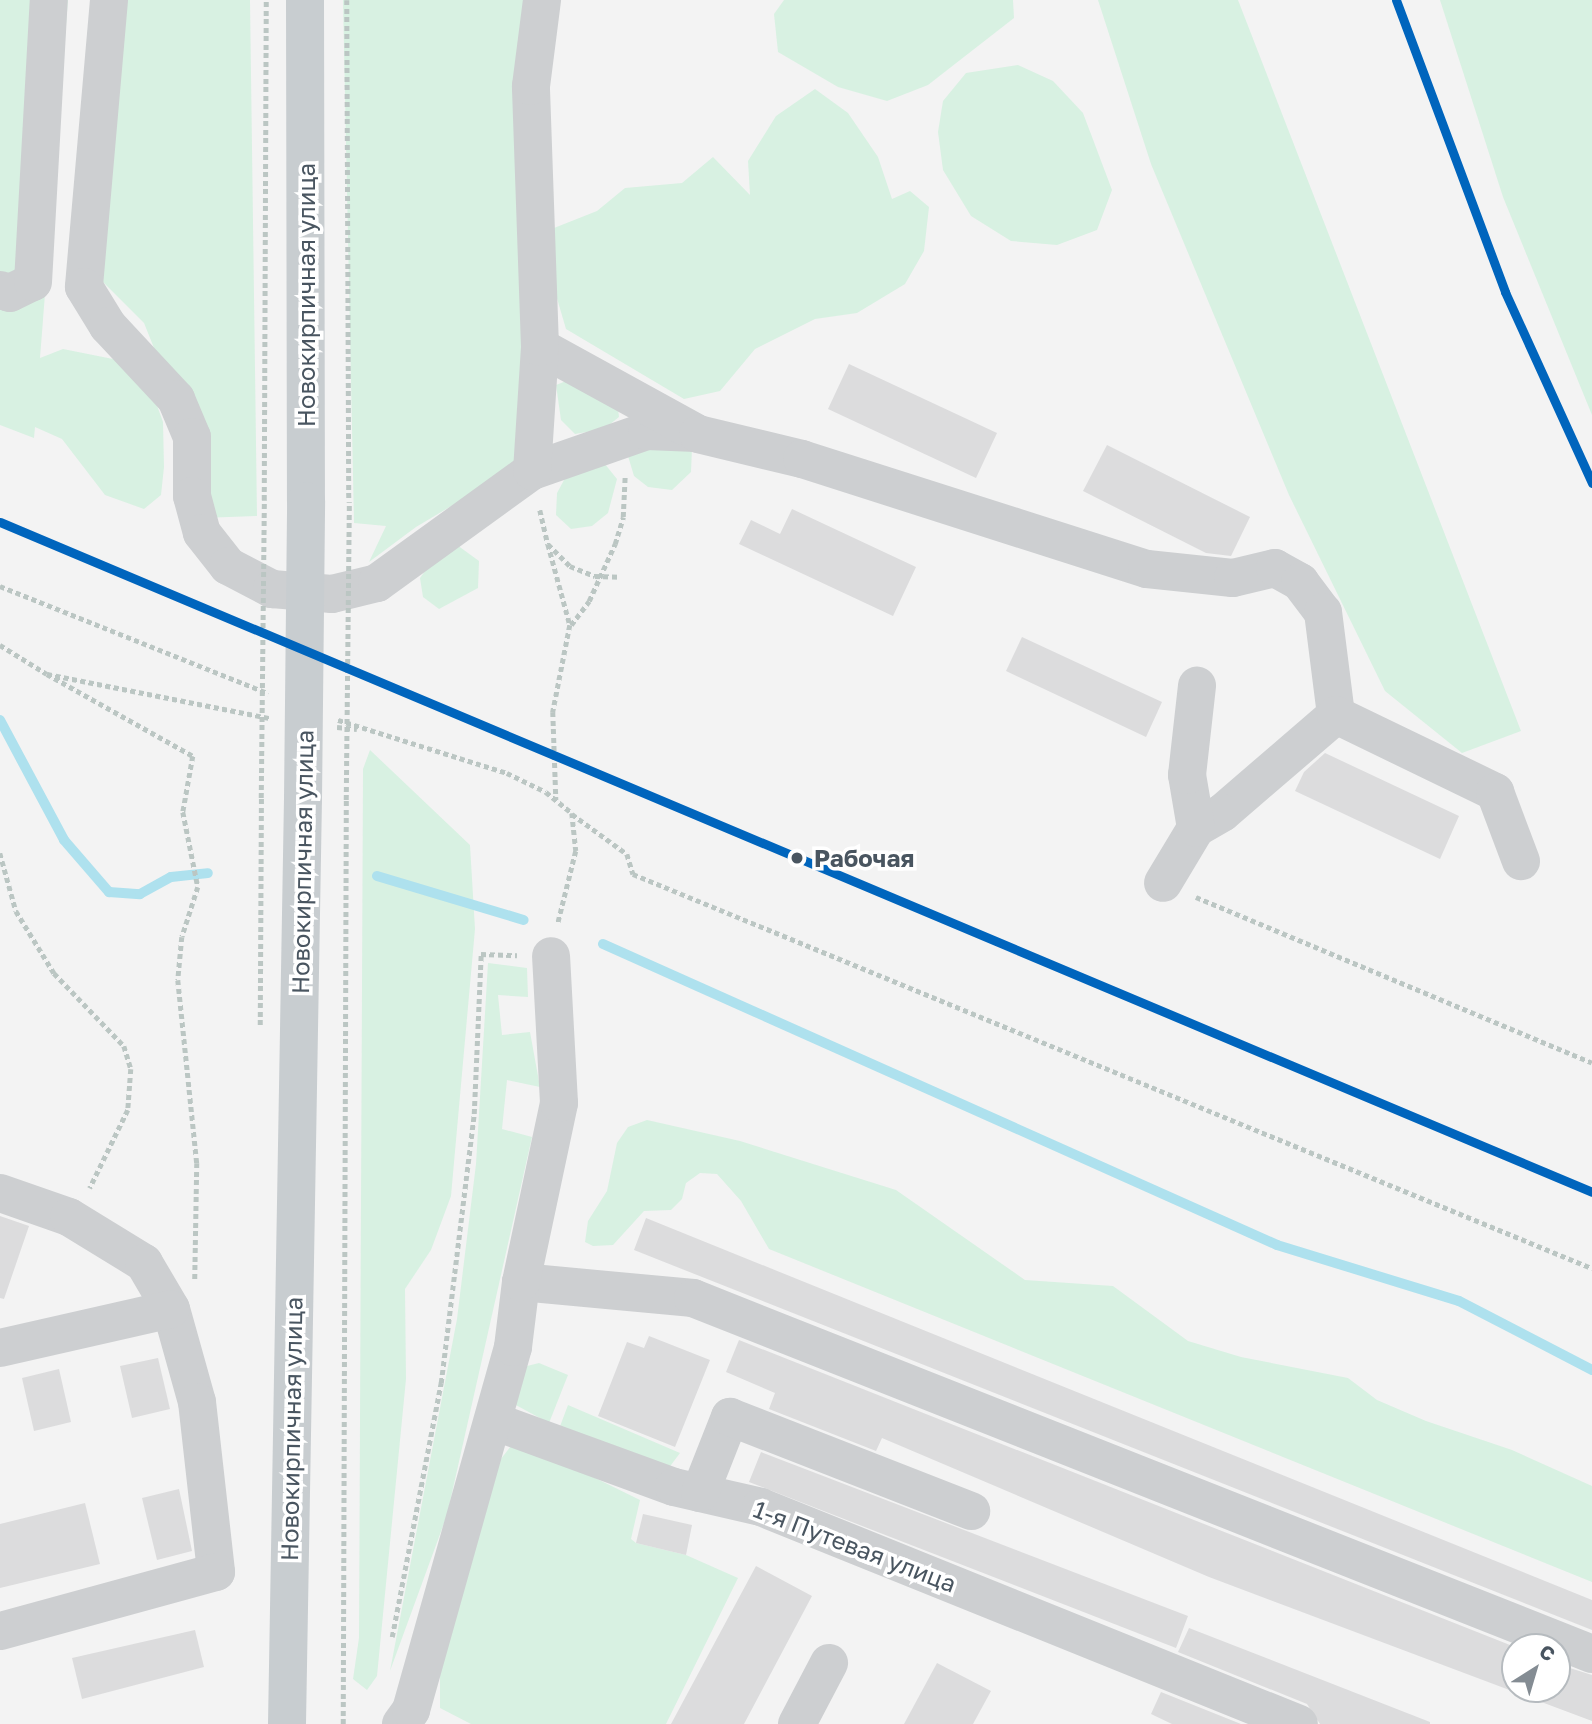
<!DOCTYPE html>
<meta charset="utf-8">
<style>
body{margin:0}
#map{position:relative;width:1592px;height:1724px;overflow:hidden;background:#f3f3f3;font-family:"Golos Text",sans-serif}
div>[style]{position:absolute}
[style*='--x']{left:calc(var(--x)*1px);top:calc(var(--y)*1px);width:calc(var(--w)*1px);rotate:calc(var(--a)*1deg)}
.green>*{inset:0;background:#d8f1e2}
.stream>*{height:10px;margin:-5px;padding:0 5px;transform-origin:5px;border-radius:5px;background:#aee1ee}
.building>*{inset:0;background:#dcdcdd}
.path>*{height:4.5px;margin-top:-2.25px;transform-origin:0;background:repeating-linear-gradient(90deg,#bbc6c3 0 5px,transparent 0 8.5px)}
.minor>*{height:38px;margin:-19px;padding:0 19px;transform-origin:19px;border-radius:19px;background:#cdcfd1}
.major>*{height:38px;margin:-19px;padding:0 19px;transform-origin:19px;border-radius:19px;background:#c8cdd0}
.path-bridge>*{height:4.5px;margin-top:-2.25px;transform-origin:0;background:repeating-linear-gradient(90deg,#bbc6c3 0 5px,transparent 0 8.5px)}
.major-bridge>*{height:38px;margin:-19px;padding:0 19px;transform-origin:19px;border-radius:19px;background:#c8cdd0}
.rail-1>*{height:9px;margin:-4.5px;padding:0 4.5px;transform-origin:4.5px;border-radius:4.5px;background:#0065bd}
.dots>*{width:19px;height:19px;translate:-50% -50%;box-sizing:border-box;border:4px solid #fff;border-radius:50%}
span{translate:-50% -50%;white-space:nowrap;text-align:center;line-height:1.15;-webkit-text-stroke:7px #fff;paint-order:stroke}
.street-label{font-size:24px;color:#495560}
.stop-label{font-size:24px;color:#495560;font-weight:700}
.left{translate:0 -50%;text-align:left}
.north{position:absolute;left:1501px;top:1633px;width:70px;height:70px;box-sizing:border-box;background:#fff;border:2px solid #b6bbbf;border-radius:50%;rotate:37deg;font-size:19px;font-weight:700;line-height:28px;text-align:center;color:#495560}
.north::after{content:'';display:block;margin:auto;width:24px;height:32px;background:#848c93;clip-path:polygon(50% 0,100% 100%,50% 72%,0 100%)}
</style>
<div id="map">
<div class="green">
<i style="clip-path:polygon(0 0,68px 0,40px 358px,63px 349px,118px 360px,150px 386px,163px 422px,164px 467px,161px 495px,144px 509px,105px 495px,62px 439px,35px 427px,34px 438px,0 425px)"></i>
<i style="clip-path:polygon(121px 0,250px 0,257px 516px,202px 518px,162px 368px,144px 323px,98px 277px)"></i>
<i style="clip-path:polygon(343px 0,525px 0,526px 376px,517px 467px,416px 527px,369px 562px,386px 526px,354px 523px)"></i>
<i style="clip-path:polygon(784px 0,1013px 0,1014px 18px,928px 85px,887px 101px,838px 87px,778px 52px,774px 14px)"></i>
<i style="clip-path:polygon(1098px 0,1238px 0,1521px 731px,1462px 753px,1385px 691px,1289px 495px,1151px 164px)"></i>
<i style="clip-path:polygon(1440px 0,1592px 0,1592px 415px,1503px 197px)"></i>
<i style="clip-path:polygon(1018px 65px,1053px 81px,1083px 113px,1112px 190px,1097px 230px,1057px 245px,1011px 241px,971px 216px,943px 170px,938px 132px,943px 101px,966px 73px)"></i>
<i style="clip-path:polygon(815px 89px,848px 113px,878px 157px,892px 199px,910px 191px,929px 207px,924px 251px,905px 284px,857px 313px,815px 319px,755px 349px,720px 391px,684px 399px,566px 329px,551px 278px,554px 228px,597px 211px,625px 188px,682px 183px,713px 157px,750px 195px,748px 161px,776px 116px)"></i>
<i style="clip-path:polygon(574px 378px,617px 401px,619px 417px,604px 429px,575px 434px,561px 420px,556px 385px)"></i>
<i style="clip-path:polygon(625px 446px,692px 448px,691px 472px,672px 490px,648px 487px,634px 476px)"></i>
<i style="clip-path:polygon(600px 458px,617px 479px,608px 513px,592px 526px,571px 529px,556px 515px,557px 493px,570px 469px)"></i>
<i style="clip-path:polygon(457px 545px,479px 561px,478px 588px,439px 609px,423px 597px,420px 578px,436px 556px)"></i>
<i style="clip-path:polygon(370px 750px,470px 845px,475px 929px,451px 1196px,431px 1250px,405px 1289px,406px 1379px,377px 1676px,367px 1690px,353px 1679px,359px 1638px,363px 769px)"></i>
<i style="clip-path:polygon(488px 963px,527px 968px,528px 997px,498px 995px,502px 1035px,530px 1032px,540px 1087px,507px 1080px,502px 1129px,532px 1137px,447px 1515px,390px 1671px,457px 1319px,476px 1164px)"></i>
<i style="clip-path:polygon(647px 1120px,740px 1141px,896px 1190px,1025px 1280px,1113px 1286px,1188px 1341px,1241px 1357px,1348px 1378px,1377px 1400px,1426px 1421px,1512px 1450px,1592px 1486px,1592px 1582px,769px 1249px,741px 1201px,717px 1174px,700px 1173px,686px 1183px,682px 1199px,671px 1210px,644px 1211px,613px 1245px,593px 1246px,585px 1242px,588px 1221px,607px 1191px,617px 1143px,628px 1127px)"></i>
<i style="clip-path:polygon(539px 1363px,568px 1375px,549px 1423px,514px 1404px,523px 1367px)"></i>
<i style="clip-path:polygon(568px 1405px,680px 1453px,668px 1469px,559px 1429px)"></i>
<i style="clip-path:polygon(511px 1446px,530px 1446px,640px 1500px,631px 1539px,636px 1543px,686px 1555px,738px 1578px,666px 1724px,471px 1724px,440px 1708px,440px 1662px,497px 1464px)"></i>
</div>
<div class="stream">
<i style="--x:0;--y:720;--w:136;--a:61.9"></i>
<i style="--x:64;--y:840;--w:69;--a:49.1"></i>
<i style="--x:109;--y:892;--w:31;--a:4"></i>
<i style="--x:140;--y:894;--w:35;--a:-29"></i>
<i style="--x:171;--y:877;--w:37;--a:-6"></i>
<i style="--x:377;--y:876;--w:153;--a:16.7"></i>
<i style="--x:603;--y:944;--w:738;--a:24.06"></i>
<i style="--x:1277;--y:1245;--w:190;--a:17.1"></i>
<i style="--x:1459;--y:1301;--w:150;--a:27.4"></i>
</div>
<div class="building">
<i style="clip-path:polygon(849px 364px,997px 433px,976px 478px,828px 409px)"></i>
<i style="clip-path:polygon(1107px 445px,1250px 517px,1231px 556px,1206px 553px,1083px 491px)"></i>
<i style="clip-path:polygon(792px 509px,916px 567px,893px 616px,739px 544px,751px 520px,780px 534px)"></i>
<i style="clip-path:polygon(1022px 637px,1162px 702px,1146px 737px,1006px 671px)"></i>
<i style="clip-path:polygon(1325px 753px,1459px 816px,1440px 859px,1295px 791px,1304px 772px)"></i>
<i style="clip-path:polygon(0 1216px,29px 1226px,4px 1299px,0 1298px)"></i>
<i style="clip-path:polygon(646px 1218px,1592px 1600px,1592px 1630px,634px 1250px)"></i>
<i style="clip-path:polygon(649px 1336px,710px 1360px,675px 1447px,598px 1416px,627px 1342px,644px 1348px)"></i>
<i style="clip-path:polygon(739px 1340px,1515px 1647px,1515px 1689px,1557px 1689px,1557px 1664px,1592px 1675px,1592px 1721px,1209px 1577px,882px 1438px,876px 1451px,769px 1409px,775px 1393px,726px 1372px)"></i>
<i style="clip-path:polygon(158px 1358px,170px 1409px,132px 1418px,120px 1366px)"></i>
<i style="clip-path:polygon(59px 1369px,71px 1422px,34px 1431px,22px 1378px)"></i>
<i style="clip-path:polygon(761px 1452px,1188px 1616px,1176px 1648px,749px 1482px)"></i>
<i style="clip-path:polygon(179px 1489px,192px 1551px,157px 1560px,142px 1498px)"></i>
<i style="clip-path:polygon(85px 1503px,100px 1564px,0 1588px,0 1524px)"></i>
<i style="clip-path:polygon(643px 1514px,692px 1525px,686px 1555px,636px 1543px)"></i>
<i style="clip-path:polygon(756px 1566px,812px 1596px,787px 1643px,744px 1724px,671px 1724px)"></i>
<i style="clip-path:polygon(1189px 1628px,1430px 1722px,1430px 1724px,1320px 1724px,1307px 1704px,1178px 1652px)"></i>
<i style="clip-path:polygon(195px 1630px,204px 1667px,82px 1699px,72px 1658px)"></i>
<i style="clip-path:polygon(937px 1663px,991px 1691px,973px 1724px,904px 1724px)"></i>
<i style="clip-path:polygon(1161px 1692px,1241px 1724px,1172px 1724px,1151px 1714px)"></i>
</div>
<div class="path">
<i style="--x:347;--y:0;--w:502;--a:89.77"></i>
<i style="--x:264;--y:500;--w:500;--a:-89.77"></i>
<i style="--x:540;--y:510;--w:35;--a:77"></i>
<i style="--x:548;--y:544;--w:31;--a:45"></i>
<i style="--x:570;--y:566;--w:27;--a:22"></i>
<i style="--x:595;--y:576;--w:25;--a:2"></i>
<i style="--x:548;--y:544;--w:84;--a:74.8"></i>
<i style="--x:570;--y:625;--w:89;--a:101.1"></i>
<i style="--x:553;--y:712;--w:88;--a:88"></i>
<i style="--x:0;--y:586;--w:289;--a:21.8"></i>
<i style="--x:571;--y:625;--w:30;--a:-53"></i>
<i style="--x:589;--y:601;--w:63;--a:-65.5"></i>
<i style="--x:615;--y:544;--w:28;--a:-73"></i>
<i style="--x:623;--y:517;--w:42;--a:-87.3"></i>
<i style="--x:0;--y:645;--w:55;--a:31.7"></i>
<i style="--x:47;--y:674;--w:227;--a:11.2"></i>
<i style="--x:47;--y:674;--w:167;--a:29.3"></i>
<i style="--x:193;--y:756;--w:57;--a:100.1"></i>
<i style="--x:183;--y:812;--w:76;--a:78.7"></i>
<i style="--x:198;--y:887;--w:52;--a:107.7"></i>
<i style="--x:182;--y:937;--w:43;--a:95.3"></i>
<i style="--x:178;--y:980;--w:184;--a:84.1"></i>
<i style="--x:197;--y:1163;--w:116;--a:91"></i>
<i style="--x:338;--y:720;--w:177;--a:17.4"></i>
<i style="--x:507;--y:773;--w:43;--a:26"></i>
<i style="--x:546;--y:792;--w:33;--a:39"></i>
<i style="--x:572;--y:813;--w:38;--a:84"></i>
<i style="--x:576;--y:851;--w:74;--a:104"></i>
<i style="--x:337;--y:727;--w:20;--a:6"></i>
<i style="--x:572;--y:814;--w:68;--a:36"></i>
<i style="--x:627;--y:854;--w:21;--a:73"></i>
<i style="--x:633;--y:874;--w:1037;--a:22.34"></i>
<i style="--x:0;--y:853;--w:60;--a:74.6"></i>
<i style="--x:16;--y:911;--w:73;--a:58.5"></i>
<i style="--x:54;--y:973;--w:101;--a:46.2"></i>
<i style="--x:124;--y:1046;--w:24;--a:73"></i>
<i style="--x:131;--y:1069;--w:41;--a:94.2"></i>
<i style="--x:128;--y:1110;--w:87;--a:116"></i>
<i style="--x:1196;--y:897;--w:429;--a:22.7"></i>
<i style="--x:260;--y:1025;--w:227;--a:-89.7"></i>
<i style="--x:392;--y:1637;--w:259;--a:-79.1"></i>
<i style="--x:441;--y:1383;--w:271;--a:-83"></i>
<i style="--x:474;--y:1114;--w:160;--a:-87.5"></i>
<i style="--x:481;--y:954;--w:36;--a:2"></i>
<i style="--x:343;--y:1724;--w:924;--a:-89.81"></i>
</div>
<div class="minor">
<i style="--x:109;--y:0;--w:288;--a:95"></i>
<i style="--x:84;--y:287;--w:46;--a:58.4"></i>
<i style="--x:108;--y:326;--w:100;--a:47"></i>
<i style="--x:176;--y:399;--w:41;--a:67.2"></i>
<i style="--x:192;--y:437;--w:59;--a:90"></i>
<i style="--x:192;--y:496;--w:38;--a:75"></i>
<i style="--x:202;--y:533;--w:42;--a:51.8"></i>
<i style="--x:228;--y:566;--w:50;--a:27.6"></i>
<i style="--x:272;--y:589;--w:60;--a:4.8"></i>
<i style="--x:332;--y:594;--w:46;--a:-13.7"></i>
<i style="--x:377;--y:583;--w:191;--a:-35.9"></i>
<i style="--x:532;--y:471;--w:122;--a:-19.2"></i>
<i style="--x:647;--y:431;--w:49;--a:2.3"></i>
<i style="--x:0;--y:290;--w:10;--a:17"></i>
<i style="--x:10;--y:293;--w:25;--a:-26"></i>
<i style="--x:33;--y:282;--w:282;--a:-86.8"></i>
<i style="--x:540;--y:347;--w:180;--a:28.8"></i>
<i style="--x:698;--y:434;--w:107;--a:13.5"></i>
<i style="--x:802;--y:459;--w:362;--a:17.7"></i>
<i style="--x:1147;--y:569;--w:86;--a:6"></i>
<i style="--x:1233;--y:578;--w:43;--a:-13.4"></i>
<i style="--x:1275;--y:568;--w:29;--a:29"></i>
<i style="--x:1300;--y:582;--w:38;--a:53"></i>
<i style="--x:1323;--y:612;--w:104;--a:82.8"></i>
<i style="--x:1336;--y:715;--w:150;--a:139.3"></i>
<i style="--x:1222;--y:813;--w:30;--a:150"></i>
<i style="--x:1196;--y:828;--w:64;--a:121"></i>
<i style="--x:532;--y:471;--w:124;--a:-86.3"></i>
<i style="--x:540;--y:347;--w:261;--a:-92"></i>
<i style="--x:531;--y:86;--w:87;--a:-82.7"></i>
<i style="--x:1336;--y:715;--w:177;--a:25.8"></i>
<i style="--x:1495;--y:792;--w:74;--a:69.4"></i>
<i style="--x:1196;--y:828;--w:54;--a:-99.6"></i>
<i style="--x:1187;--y:775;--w:90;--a:-83.6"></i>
<i style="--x:0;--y:1193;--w:73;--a:19.2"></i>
<i style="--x:69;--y:1217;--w:88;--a:31.5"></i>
<i style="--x:144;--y:1263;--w:53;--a:59.6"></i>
<i style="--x:171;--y:1309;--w:97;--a:74.4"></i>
<i style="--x:197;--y:1402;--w:171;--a:83.6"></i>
<i style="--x:216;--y:1572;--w:224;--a:164.7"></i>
<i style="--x:521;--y:1282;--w:173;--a:5.3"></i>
<i style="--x:693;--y:1298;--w:967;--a:21.6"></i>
<i style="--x:0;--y:1348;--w:175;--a:-12.8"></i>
<i style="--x:496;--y:1422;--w:189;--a:20.1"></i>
<i style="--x:674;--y:1487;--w:89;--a:12.9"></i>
<i style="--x:761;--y:1507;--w:580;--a:21.97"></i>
<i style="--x:700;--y:1493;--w:82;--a:-68.5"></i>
<i style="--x:730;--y:1417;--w:259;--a:21.3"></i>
<i style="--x:401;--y:1724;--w:17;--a:-54"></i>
<i style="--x:411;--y:1710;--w:377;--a:-74.3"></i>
<i style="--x:513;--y:1347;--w:65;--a:-83"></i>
<i style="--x:521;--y:1282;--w:183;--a:-78"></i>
<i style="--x:559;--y:1103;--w:147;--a:-93.1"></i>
<i style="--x:797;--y:1724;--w:69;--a:-62.3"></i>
</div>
<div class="major">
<i style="--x:305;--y:0;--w:501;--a:89.89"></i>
<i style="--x:287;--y:1724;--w:925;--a:-89.01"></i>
</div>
<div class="path-bridge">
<i style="--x:261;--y:798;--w:298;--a:-89.4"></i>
<i style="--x:346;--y:800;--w:298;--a:-89.4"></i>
</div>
<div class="major-bridge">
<i style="--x:303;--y:799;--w:298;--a:-89.4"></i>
</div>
<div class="rail-1">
<i style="--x:1396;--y:0;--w:312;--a:69.5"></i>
<i style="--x:1505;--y:292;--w:210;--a:65.5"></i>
<i style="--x:0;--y:522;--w:1727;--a:22.82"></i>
</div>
<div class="dots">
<i style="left:797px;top:858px;background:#495560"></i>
</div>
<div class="street-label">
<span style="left:306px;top:295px;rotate:-90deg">Новокирпичная улица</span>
<span style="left:302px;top:862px;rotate:-89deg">Новокирпичная улица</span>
<span style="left:291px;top:1429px;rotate:-89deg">Новокирпичная улица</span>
<span style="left:855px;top:1546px;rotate:21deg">1-я Путевая улица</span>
</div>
<div class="stop-label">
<span class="left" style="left:814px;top:858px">Рабочая</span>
</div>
<div class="north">С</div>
</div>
